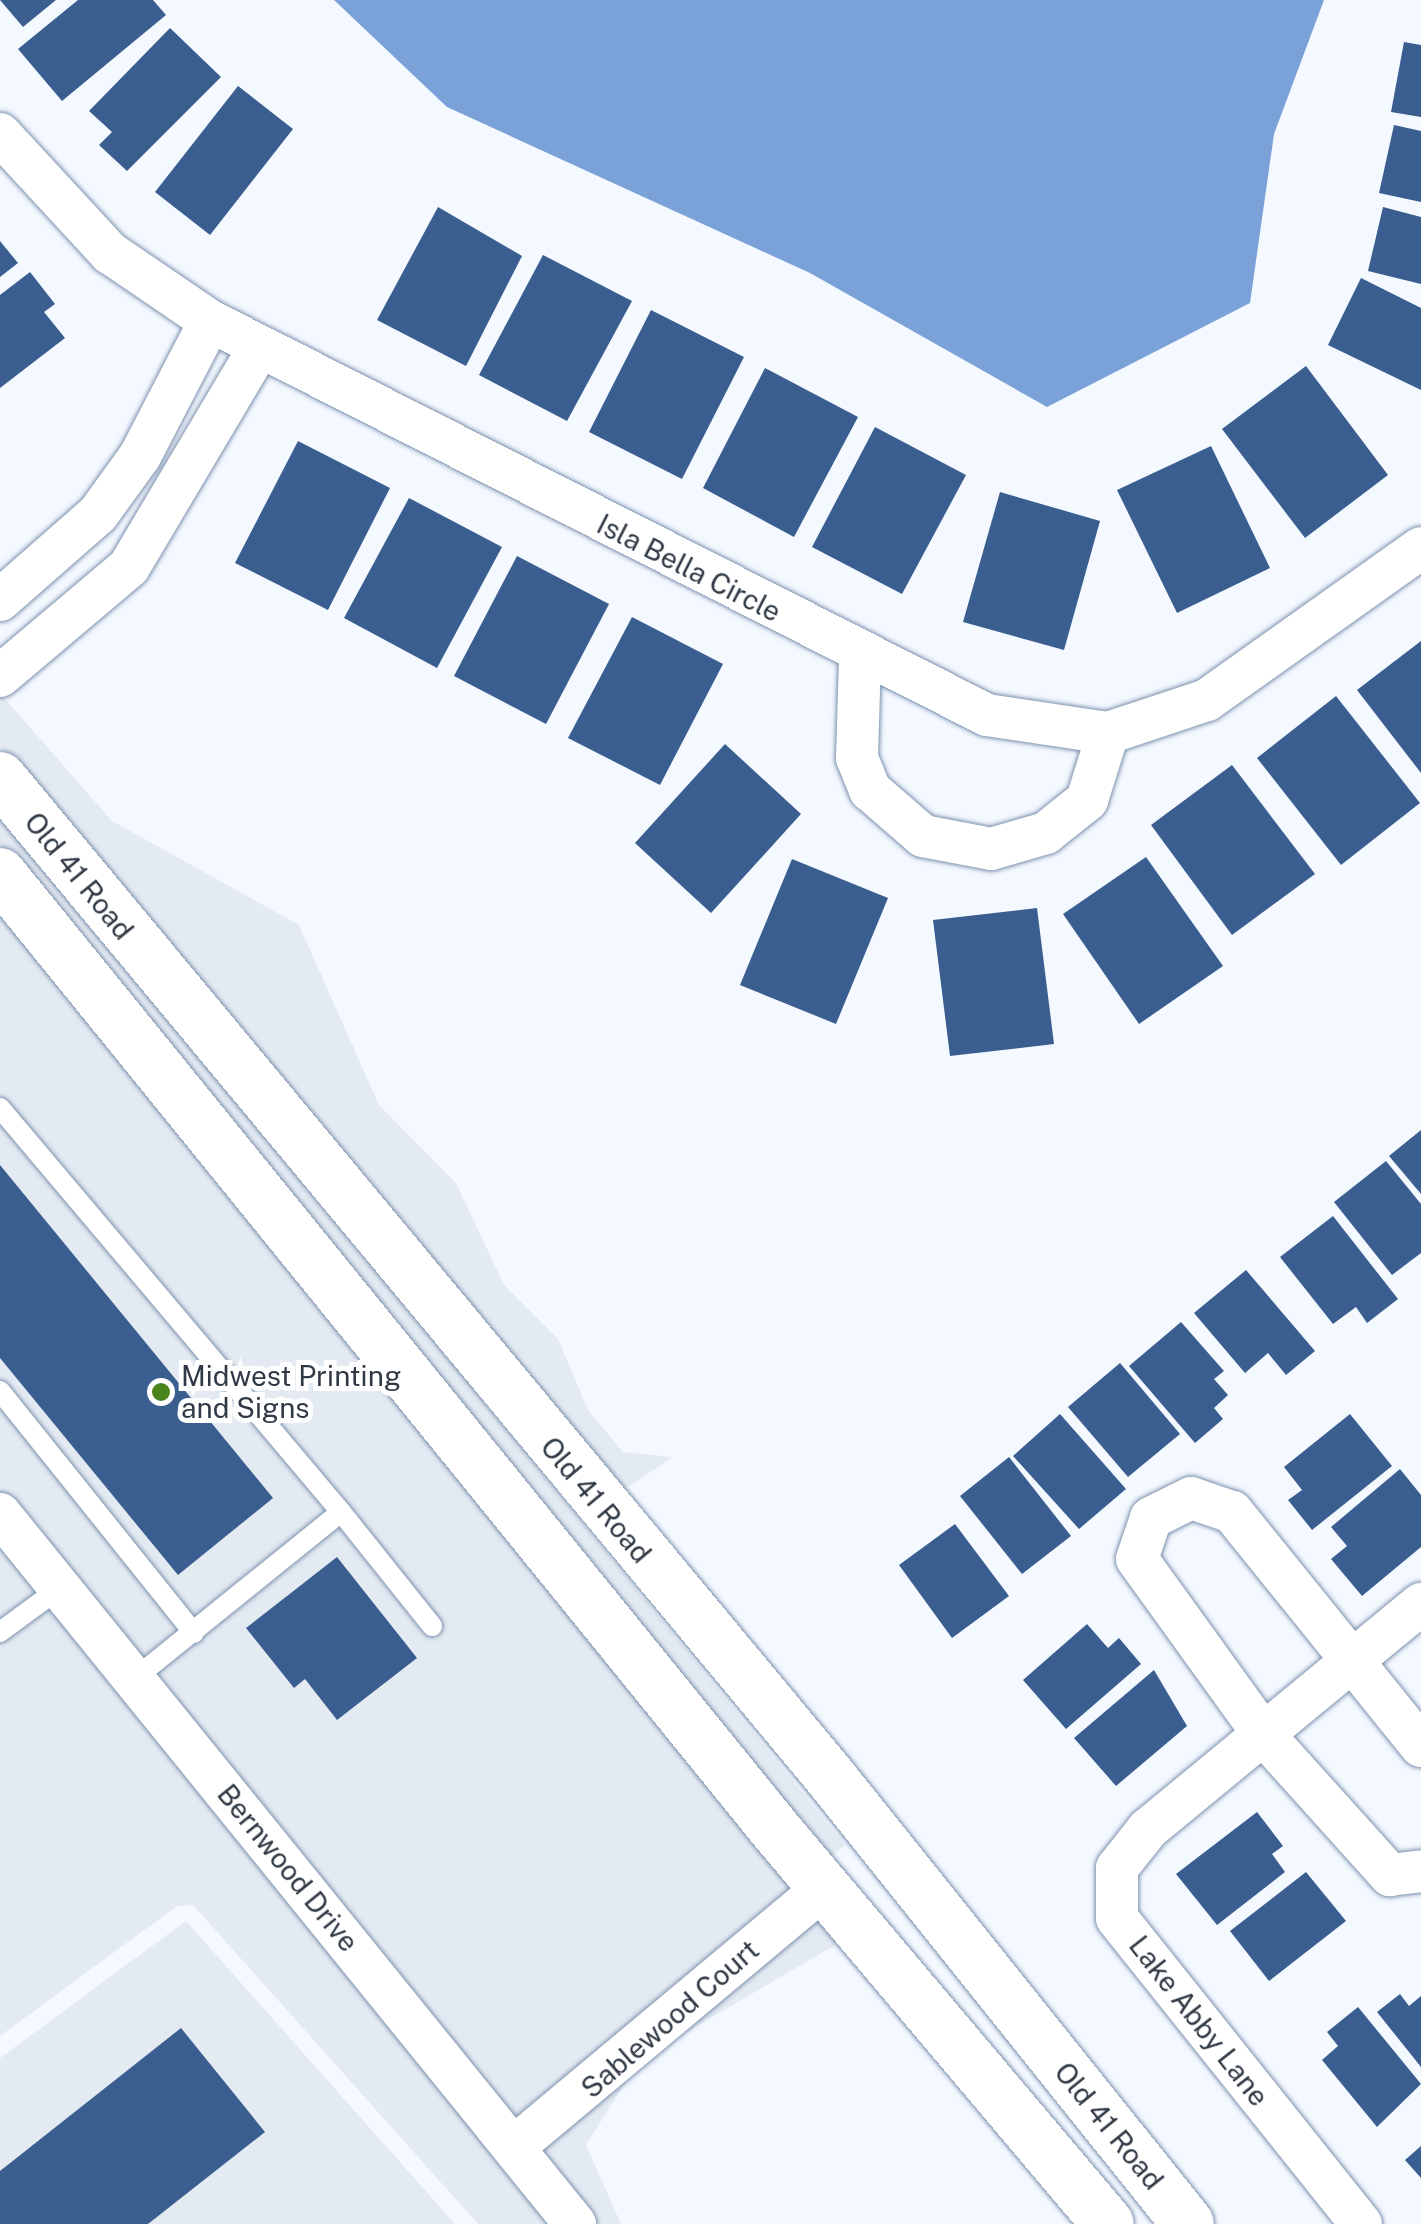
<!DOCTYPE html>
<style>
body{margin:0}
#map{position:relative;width:1421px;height:2224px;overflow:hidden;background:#f4f8ff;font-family:"Public Sans",sans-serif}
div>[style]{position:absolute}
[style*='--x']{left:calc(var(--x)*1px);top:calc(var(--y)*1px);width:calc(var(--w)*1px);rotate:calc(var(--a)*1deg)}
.built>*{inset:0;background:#e4eaf2}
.water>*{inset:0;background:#7aa1d8}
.building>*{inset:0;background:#3a5e90}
.roads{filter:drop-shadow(0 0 2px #7d92ae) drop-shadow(0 0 2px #7d92ae)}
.service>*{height:20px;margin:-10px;padding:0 10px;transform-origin:10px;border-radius:10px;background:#fff}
.minor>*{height:42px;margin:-21px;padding:0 21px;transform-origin:21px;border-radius:21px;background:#fff}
.tertiary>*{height:52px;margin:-26px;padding:0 26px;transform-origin:26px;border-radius:26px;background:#fff}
.dots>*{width:28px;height:28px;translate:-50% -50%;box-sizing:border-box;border:5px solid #fff;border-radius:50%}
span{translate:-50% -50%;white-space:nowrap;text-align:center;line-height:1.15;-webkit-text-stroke:10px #fff;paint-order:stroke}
.street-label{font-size:28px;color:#303945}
.poi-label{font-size:28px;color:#303945}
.left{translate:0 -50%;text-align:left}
</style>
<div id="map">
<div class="built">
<i style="clip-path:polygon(0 693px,112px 821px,299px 925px,379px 1105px,456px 1183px,504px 1285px,558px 1339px,588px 1410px,623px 1452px,673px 1457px,617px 1494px,0 746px)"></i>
<i style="clip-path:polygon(0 809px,845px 1845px,827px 1860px,0 844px)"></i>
<i style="clip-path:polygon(0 905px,844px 1940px,640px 2059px,586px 2145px,621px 2224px,478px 2224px,193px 1905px,177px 1906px,0 2036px)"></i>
<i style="clip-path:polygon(186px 1921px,455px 2224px,0 2224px,0 2058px)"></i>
</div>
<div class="water">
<i style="clip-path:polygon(334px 0,1324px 0,1274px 134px,1250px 303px,1047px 407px,810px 273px,447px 107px)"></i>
</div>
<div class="building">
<i style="clip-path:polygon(0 0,56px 0,23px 27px)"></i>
<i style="clip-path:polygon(78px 0,153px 0,166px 15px,62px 101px,18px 49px)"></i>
<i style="clip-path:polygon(170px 28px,221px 77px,127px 171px,99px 145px,112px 132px,89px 111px)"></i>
<i style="clip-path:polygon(1404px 42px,1421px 45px,1421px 117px,1391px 112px)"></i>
<i style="clip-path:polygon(238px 86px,293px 129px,210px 235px,155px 192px)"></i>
<i style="clip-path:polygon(1394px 125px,1421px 131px,1421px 202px,1379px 193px)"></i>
<i style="clip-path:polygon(438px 207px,522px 256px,466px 366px,377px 320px)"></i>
<i style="clip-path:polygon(1383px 207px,1421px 217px,1421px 284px,1368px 271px)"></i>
<i style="clip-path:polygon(0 241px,18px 263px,0 277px)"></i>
<i style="clip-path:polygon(543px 255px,632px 301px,567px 421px,479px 375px)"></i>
<i style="clip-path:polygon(30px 272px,55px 304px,44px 312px,65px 338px,0 388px,0 295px)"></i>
<i style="clip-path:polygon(1361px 278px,1421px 308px,1421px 390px,1328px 345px)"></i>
<i style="clip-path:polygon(651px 310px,744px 357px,682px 479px,589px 432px)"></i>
<i style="clip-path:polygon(1306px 366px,1388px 475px,1305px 538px,1222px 429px)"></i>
<i style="clip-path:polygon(765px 368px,858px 417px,794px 537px,703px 488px)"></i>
<i style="clip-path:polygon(875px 427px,966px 475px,902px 594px,812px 547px)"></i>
<i style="clip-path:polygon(298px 441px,390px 488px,328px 610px,235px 563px)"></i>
<i style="clip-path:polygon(1211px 446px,1270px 568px,1177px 613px,1117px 490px)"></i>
<i style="clip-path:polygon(1000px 492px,1100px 521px,1064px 650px,963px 622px)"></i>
<i style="clip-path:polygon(409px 498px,502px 547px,437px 668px,344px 618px)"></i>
<i style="clip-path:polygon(517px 556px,609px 604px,546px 724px,454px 676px)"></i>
<i style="clip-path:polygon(632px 617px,723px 664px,660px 785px,568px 738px)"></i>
<i style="clip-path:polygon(1421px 641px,1421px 773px,1357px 690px)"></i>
<i style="clip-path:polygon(1336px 696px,1420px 803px,1341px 865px,1257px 758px)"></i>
<i style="clip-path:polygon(725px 744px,801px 814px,711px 913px,635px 843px)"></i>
<i style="clip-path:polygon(1232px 765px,1315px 874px,1232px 935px,1151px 825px)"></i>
<i style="clip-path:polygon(1146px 857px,1223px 966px,1139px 1024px,1063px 914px)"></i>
<i style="clip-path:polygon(792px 859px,888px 898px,836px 1024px,740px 985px)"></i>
<i style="clip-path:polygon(1037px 908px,1054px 1044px,950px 1056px,933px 920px)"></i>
<i style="clip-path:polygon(1421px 1130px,1421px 1194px,1389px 1156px)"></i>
<i style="clip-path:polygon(1386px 1161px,1421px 1204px,1421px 1253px,1392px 1275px,1334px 1202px)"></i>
<i style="clip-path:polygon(0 1165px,273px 1498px,178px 1575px,0 1358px)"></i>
<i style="clip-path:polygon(1333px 1216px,1398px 1299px,1367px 1323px,1356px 1307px,1333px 1324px,1280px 1257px)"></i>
<i style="clip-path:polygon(1246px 1270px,1315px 1351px,1286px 1375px,1268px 1353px,1245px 1373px,1194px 1313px)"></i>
<i style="clip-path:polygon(1181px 1322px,1224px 1371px,1214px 1379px,1228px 1395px,1214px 1408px,1223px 1419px,1195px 1443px,1129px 1366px)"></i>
<i style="clip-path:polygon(1120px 1363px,1180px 1434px,1128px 1477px,1068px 1407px)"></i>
<i style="clip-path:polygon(1060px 1414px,1126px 1489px,1079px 1529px,1013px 1456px)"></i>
<i style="clip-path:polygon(1350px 1414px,1392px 1466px,1312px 1530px,1288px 1500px,1302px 1490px,1284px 1467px)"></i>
<i style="clip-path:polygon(1009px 1457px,1071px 1536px,1022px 1574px,960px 1496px)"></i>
<i style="clip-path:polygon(1400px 1469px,1421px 1495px,1421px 1547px,1362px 1596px,1331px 1559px,1347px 1546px,1331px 1527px)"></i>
<i style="clip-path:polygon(955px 1524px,1009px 1596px,952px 1638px,899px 1565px)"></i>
<i style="clip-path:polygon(337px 1557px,417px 1658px,337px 1720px,305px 1679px,294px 1688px,246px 1628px)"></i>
<i style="clip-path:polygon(1087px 1624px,1108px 1648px,1119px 1638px,1141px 1664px,1066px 1729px,1023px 1680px)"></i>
<i style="clip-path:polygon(1154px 1670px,1187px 1726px,1116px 1786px,1074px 1738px)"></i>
<i style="clip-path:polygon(1257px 1812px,1283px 1846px,1272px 1854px,1285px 1872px,1217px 1925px,1176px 1874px)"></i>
<i style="clip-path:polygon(1306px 1872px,1346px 1921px,1269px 1981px,1230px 1931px)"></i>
<i style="clip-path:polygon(1400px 1994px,1409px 2006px,1421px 1996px,1421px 2067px,1377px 2012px)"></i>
<i style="clip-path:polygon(1358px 2007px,1421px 2084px,1377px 2127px,1322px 2060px,1338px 2046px,1327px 2032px)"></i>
<i style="clip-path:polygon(181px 2028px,265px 2132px,148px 2224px,0 2224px,0 2171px)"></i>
<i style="clip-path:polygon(1421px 2146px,1421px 2178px,1405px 2160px)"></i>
</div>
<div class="roads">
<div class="service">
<i style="--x:0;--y:1108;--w:529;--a:49.83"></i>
<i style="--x:0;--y:1391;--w:310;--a:51.3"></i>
<i style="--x:0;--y:1632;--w:74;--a:-36.3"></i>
<i style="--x:134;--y:1679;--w:266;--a:-38.9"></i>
<i style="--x:341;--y:1512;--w:146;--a:51.4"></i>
</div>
<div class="minor">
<i style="--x:0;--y:134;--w:162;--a:47.3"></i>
<i style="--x:110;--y:253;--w:121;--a:34.2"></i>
<i style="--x:210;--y:321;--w:871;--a:26.89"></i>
<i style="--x:987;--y:715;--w:122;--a:8.5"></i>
<i style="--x:1108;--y:733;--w:104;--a:-18.4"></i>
<i style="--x:1207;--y:700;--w:262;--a:-35.4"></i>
<i style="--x:0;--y:600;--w:130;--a:-41.3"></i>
<i style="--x:98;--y:514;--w:72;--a:-54.1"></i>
<i style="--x:140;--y:456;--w:152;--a:-62.6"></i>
<i style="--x:860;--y:657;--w:101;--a:91.7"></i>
<i style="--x:857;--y:758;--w:35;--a:68"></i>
<i style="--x:870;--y:790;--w:70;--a:41"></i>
<i style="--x:923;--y:836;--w:69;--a:10.8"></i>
<i style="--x:991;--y:849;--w:57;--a:-16.2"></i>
<i style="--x:1046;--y:833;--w:53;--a:-38.8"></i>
<i style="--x:1087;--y:800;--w:70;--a:-72.6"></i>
<i style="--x:0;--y:676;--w:169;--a:-40.2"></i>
<i style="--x:129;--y:567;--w:255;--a:-59.3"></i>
<i style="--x:0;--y:1514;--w:914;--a:51"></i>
<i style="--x:1421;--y:1746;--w:301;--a:-128.9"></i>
<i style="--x:1232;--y:1512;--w:43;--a:-161.1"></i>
<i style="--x:1191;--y:1498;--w:45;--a:153.4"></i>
<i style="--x:1151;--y:1518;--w:43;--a:108.9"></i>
<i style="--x:1137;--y:1559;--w:216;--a:54.2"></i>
<i style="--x:1263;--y:1734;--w:190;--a:48"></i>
<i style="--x:1390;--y:1875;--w:31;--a:-7"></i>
<i style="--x:514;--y:2147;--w:404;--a:-39.9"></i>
<i style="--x:1361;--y:2224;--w:391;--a:-128.6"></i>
<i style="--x:1117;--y:1918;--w:50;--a:-90"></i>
<i style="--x:1117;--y:1868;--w:50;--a:-51.5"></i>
<i style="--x:1148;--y:1829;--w:354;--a:-39.5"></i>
</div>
<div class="tertiary">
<i style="--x:0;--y:778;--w:1300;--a:50.27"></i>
<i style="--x:831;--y:1778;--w:571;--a:51.32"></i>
<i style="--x:0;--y:874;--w:1227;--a:50.95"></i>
<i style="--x:773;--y:1827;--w:519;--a:49.84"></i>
</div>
</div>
<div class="dots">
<i style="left:161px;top:1392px;background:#4b831c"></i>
</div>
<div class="street-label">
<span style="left:689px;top:568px;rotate:27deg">Isla Bella Circle</span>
<span style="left:79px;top:876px;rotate:51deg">Old 41 Road</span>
<span style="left:596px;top:1500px;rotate:50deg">Old 41 Road</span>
<span style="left:288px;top:1868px;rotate:51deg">Bernwood Drive</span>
<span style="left:670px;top:2019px;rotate:-41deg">Sablewood Court</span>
<span style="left:1199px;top:2021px;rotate:52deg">Lake Abby Lane</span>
<span style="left:1109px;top:2126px;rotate:51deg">Old 41 Road</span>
</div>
<div class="poi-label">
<span class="left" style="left:181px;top:1392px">Midwest Printing<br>and Signs</span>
</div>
</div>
